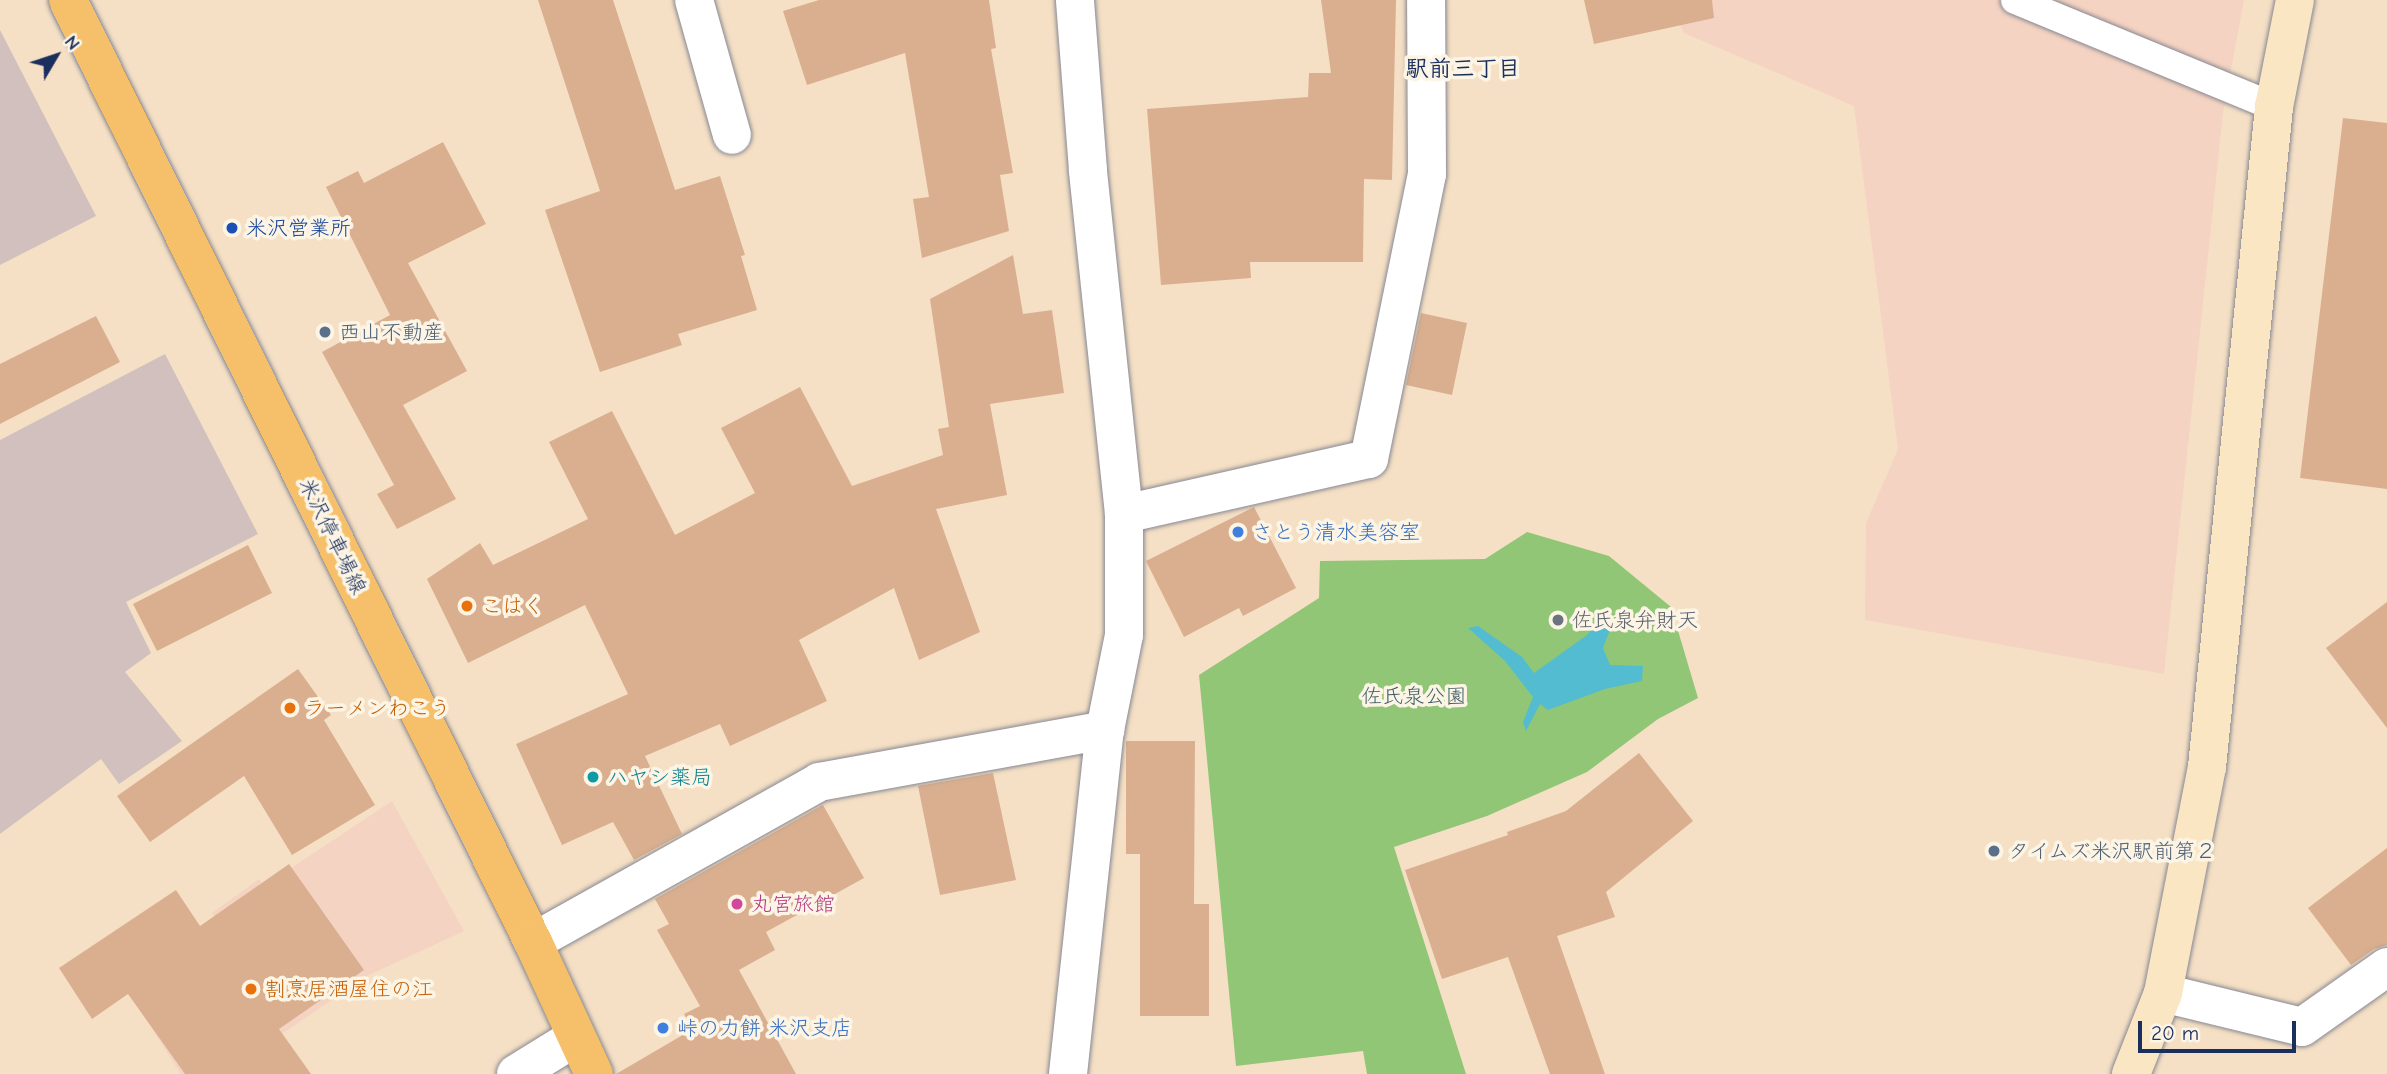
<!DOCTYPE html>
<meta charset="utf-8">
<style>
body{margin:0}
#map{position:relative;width:2387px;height:1074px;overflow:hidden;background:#f5e0c5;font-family:"Comic Neue","Klee One",sans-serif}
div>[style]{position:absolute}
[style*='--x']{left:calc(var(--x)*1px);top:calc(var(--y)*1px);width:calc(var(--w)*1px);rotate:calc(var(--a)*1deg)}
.built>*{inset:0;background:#f5d3c2}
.industrial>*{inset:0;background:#d1c0bd}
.green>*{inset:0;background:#91c677}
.water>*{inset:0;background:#53bcd0}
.building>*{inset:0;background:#daaf8f}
.roads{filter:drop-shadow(0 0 2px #888892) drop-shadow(0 0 2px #888892)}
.lane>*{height:28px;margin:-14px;padding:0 14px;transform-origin:14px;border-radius:14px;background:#fff}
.street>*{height:38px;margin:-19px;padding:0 19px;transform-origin:19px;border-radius:19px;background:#fff}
.secondary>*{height:38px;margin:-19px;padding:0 19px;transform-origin:19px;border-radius:19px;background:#fbe6c4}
.primary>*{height:38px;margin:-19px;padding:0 19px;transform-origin:19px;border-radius:19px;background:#f6c06b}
.dots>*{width:19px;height:19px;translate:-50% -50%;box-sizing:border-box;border:4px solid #fcf5e5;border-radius:50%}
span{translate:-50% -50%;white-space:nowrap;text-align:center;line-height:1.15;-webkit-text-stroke:7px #fcf5e5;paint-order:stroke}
.transit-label{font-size:21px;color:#164399}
.left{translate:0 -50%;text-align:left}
.service-label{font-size:21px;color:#4e5e75}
.shop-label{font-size:21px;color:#366cbe}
.street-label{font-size:21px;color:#1b2f5e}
.food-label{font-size:21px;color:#c56008}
.worship-label{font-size:21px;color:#5b616d}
.park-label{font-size:21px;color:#3e5c66}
.culture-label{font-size:21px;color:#0d838f}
.hotel-label{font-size:21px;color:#b23c85}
.neighbourhood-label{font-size:23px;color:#1b2f5e;font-weight:700}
.north{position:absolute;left:21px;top:21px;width:70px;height:70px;-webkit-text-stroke:5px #fcf5e5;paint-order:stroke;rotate:51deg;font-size:19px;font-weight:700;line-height:28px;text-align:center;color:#1b2f5e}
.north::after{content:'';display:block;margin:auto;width:24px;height:32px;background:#1b2f5e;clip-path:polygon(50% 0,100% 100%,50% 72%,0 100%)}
.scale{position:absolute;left:2138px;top:1021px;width:158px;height:32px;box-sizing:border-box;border:4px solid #1b2f5e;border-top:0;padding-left:9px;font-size:21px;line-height:24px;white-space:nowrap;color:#1b2f5e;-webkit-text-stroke:5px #fcf5e5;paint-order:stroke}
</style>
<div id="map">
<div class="built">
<i style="clip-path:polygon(1668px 0,2244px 0,2223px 113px,2164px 674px,1865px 620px,1866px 523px,1898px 449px,1854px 106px,1684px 33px)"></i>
<i style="clip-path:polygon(392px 801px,464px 931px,367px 976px,223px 1074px,181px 1074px,132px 998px,224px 933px,212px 913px,259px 879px,264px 886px)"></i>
</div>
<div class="industrial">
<i style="clip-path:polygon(0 30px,96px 216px,0 265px)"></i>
<i style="clip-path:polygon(165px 354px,258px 534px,126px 602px,151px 653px,125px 672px,182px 741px,119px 784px,101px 759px,0 834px,0 440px)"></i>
</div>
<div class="green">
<i style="clip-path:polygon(1527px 532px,1609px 556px,1671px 607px,1698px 698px,1658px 719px,1587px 772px,1487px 816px,1394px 847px,1466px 1074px,1367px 1074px,1363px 1051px,1236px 1066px,1199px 675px,1319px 598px,1320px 561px,1485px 559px)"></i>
</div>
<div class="water">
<i style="clip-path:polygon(1599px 621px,1613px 622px,1603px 648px,1610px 665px,1643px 666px,1642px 681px,1605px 689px,1548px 710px,1540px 704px,1526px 731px,1523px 722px,1533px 697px,1505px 661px,1468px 628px,1478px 626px,1522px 657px,1534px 673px,1587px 635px)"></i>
</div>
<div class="building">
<i style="clip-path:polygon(538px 0,613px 0,675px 190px,720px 176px,745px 255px,741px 256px,757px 310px,678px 334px,682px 345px,600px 372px,545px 210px,600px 191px)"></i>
<i style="clip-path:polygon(819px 0,989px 0,996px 48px,991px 49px,1013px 173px,1000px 175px,1009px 231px,922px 258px,913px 199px,929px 197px,905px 53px,807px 85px,783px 11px)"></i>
<i style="clip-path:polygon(1321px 0,1396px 0,1392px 180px,1364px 179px,1363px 262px,1250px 262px,1251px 278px,1161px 285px,1147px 109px,1308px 97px,1309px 73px,1331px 73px)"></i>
<i style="clip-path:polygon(1584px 0,1712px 0,1714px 18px,1594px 44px)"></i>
<i style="clip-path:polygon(2343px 118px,2387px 123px,2387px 489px,2300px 478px)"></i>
<i style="clip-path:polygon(443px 142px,486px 224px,408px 263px,467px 371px,403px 405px,456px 499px,397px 529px,377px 494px,394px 485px,322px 352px,390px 315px,326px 187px,358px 171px,364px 183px)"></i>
<i style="clip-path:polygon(1013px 255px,1023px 314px,1052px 310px,1064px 393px,990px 404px,1007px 495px,936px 509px,980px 632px,919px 660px,894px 588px,799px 640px,827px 701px,730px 746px,720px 724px,645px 756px,682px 834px,634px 860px,613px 822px,562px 845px,516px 744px,628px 694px,585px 605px,468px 663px,427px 579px,480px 543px,493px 565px,588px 519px,549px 442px,612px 411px,675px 535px,755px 493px,721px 428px,800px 387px,852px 486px,943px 455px,938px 429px,949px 427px,930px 299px)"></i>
<i style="clip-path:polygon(1421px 313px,1467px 323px,1452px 395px,1406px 385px)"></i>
<i style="clip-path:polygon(96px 316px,120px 362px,0 424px,0 364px)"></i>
<i style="clip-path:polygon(1254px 507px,1296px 588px,1243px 616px,1239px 608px,1184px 637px,1146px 561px)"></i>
<i style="clip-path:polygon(248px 545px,272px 593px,157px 651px,133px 604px)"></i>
<i style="clip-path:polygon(2387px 602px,2387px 728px,2326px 648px)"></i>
<i style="clip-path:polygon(298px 669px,331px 715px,324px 720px,375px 805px,292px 855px,244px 776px,150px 842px,117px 796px)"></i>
<i style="clip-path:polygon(1126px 741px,1195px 741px,1194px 904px,1209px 904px,1209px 1016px,1140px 1016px,1140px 854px,1126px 854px)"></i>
<i style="clip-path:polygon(1639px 753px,1693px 821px,1606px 892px,1615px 917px,1557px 936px,1605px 1074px,1550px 1074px,1508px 957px,1442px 979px,1405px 870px,1508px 835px,1507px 832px,1566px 811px)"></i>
<i style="clip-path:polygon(993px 773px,1016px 880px,940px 895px,918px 786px)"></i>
<i style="clip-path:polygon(823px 805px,864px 878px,766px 932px,775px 950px,739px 970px,796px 1074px,616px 1074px,693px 1029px,684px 1014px,700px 1006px,657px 930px,669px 924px,655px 899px)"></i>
<i style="clip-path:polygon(2387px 848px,2387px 945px,2374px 949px,2351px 965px,2308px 908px)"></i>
<i style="clip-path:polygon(289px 864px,364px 970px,279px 1029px,311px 1074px,185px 1074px,128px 994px,92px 1019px,59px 968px,176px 890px,200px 926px)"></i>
</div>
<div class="roads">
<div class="lane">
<i style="--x:2015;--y:0;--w:280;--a:22.4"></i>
</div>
<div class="street">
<i style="--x:694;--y:0;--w:140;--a:74.3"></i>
<i style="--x:1124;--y:514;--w:251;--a:-12.7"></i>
<i style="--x:1369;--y:459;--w:291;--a:-78.5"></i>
<i style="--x:1427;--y:174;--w:174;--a:-90.3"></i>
<i style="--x:533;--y:942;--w:328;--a:-29.2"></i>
<i style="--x:819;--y:782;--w:291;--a:-10.3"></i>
<i style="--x:2163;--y:993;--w:143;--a:13.7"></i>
<i style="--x:2302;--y:1027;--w:104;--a:-35.2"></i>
<i style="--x:516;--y:1074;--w:70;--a:-31.7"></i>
<i style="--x:1068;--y:1074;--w:346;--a:-83.9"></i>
<i style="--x:1105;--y:730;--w:97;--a:-78.7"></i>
<i style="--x:1124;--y:635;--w:121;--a:-90"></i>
<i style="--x:1124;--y:514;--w:346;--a:-96"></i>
<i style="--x:1088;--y:170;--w:170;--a:-94.4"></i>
</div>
<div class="secondary">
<i style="--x:2131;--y:1074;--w:87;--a:-68.4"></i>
<i style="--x:2163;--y:993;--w:230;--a:-79"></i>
<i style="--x:2207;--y:767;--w:663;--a:-84.2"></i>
<i style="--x:2274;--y:107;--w:109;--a:-78.9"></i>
</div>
<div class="primary">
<i style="--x:68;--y:0;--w:1051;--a:63.73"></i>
<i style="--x:533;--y:942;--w:145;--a:65.2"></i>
</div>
</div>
<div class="dots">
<i style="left:232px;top:228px;background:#1a4fb4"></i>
<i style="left:325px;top:332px;background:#5c6f8a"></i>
<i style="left:1238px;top:532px;background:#3f7fe0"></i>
<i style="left:467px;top:606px;background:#e8710a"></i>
<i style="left:1558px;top:620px;background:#6b7280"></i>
<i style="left:290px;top:708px;background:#e8710a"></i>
<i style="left:593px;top:777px;background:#0f9aa8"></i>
<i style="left:1994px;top:851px;background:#5c6f8a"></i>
<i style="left:737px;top:904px;background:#d1479c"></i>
<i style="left:251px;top:989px;background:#e8710a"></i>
<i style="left:663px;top:1028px;background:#3f7fe0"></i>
</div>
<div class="transit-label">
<span class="left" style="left:246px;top:228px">米沢営業所</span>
</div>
<div class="service-label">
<span class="left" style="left:339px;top:332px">西山不動産</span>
<span class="left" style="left:2008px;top:851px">タイムズ米沢駅前第２</span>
</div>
<div class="shop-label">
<span class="left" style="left:1252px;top:532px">さとう清水美容室</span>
<span class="left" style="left:677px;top:1028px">峠の力餅 米沢支店</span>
</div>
<div class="street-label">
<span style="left:333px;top:536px;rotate:64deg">米沢停車場線</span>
</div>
<div class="food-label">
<span class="left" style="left:481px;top:606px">こはく</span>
<span class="left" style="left:304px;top:708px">ラーメンわこう</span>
<span class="left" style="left:265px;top:989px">割烹居酒屋住の江</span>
</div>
<div class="worship-label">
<span class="left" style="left:1572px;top:620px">佐氏泉弁財天</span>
</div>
<div class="park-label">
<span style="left:1414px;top:696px">佐氏泉公園</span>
</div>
<div class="culture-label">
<span class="left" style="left:607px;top:777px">ハヤシ薬局</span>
</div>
<div class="hotel-label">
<span class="left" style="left:751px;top:904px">丸宮旅館</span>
</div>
<div class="neighbourhood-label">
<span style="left:1463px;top:69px">駅前三丁目</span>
</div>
<div class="north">N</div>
<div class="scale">20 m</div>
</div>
